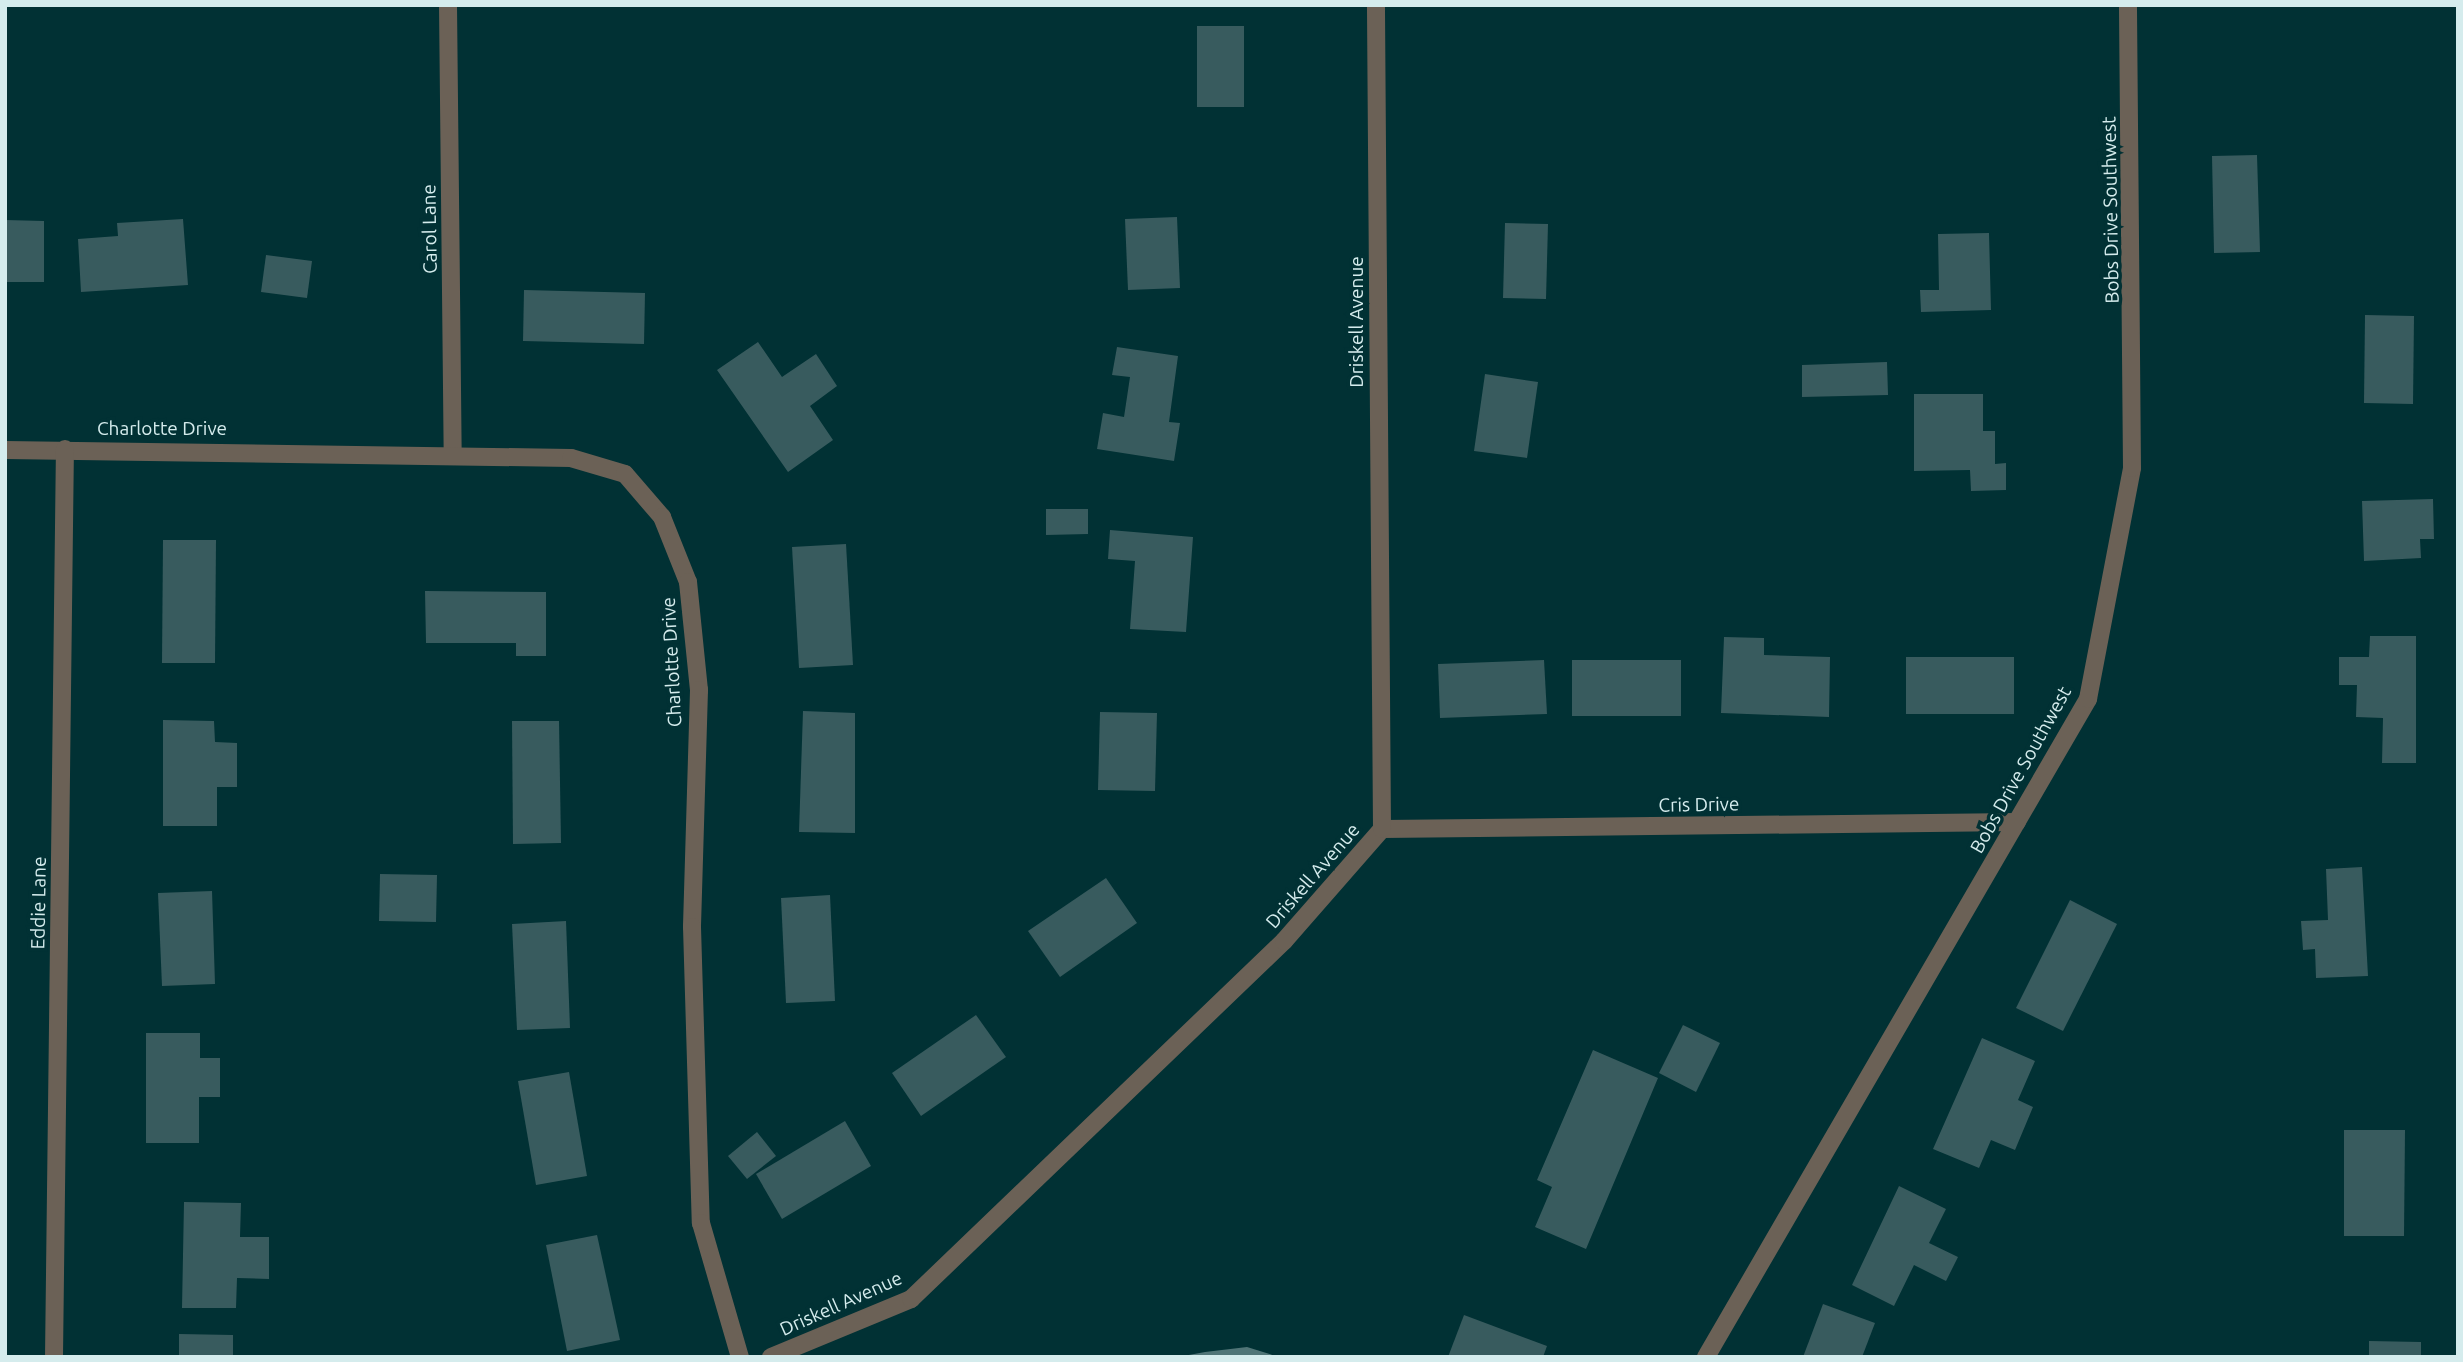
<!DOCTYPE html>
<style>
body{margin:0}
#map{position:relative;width:2463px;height:1362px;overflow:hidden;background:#013134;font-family:Ubuntu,sans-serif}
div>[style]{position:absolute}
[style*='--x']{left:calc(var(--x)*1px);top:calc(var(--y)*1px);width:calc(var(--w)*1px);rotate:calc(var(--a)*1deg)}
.water>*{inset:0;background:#507577}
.building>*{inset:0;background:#385b5e}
.street>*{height:18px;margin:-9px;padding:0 9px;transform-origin:9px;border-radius:9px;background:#6b6156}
span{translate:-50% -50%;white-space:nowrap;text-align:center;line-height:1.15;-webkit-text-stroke:7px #013134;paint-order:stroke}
.street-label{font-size:19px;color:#d5eced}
.frame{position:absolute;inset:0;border:7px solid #d5eced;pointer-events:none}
</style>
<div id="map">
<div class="water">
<i style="clip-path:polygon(1247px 1347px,1279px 1357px,1178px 1357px,1205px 1352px)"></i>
</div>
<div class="building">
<i style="clip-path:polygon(1197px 26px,1244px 26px,1244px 107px,1197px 107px)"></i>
<i style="clip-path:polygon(2257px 155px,2260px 252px,2214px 253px,2212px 156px)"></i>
<i style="clip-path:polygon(1177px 217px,1180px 288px,1128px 290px,1125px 219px)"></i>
<i style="clip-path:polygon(183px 219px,188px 285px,81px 292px,78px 239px,118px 236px,117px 223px)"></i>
<i style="clip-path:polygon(5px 220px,44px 221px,44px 282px,5px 282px)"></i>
<i style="clip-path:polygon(1505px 223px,1548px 224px,1546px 299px,1503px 298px)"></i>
<i style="clip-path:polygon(1989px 233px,1991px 310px,1921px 312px,1920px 290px,1939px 290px,1938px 234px)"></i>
<i style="clip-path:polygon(266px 255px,312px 261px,307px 298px,261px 292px)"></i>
<i style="clip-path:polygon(524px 290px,645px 293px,644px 344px,523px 341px)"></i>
<i style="clip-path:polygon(2365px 315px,2414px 316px,2413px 404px,2364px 403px)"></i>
<i style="clip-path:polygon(758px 342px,782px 377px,816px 354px,837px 386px,810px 406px,833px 440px,788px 472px,717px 370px)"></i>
<i style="clip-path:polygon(1117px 347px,1178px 356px,1169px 422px,1180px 423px,1174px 461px,1097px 449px,1103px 413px,1124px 417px,1130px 377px,1112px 375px)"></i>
<i style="clip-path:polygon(1887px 362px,1888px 395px,1802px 397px,1802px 365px)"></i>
<i style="clip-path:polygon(1485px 374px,1538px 382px,1527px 458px,1474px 451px)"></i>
<i style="clip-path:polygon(1914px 394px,1983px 394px,1983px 431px,1995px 431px,1995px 464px,2006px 463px,2006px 490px,1971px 491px,1970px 470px,1914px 471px)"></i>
<i style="clip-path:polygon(2433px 499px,2434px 539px,2420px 539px,2421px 558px,2364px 561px,2362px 501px)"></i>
<i style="clip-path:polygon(1046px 509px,1088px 509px,1088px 534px,1046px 535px)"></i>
<i style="clip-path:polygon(1110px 530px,1193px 537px,1186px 632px,1130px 629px,1135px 561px,1108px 559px)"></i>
<i style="clip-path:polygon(163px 540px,216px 540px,215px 663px,162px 663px)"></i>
<i style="clip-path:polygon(846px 544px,853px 665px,799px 668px,792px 547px)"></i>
<i style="clip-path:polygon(425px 591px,546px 592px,546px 656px,516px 656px,516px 643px,426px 643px)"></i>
<i style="clip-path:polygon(2370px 636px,2416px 636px,2416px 763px,2382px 763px,2383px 718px,2356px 717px,2357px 685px,2339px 685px,2339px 657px,2369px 657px)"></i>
<i style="clip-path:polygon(1724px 637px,1764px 638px,1764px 655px,1830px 657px,1829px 717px,1721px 713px)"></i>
<i style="clip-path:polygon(1906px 657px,2014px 657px,2014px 714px,1906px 714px)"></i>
<i style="clip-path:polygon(1544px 660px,1547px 714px,1440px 718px,1438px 664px)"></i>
<i style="clip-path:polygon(1572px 660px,1681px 660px,1681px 716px,1572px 716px)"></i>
<i style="clip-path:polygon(803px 711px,855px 713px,855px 833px,799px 832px)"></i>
<i style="clip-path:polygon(1100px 712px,1157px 713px,1155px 791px,1098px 790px)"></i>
<i style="clip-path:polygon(163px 720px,214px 721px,215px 742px,237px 743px,237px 787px,217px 787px,217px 826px,163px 826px)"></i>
<i style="clip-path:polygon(512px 721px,559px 721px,561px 843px,513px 844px)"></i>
<i style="clip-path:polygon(2362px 867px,2368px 976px,2316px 978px,2315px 949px,2303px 950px,2301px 921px,2328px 920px,2326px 869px)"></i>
<i style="clip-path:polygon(380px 874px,437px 875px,436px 922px,379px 921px)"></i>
<i style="clip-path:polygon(1106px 878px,1137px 923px,1060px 977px,1028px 931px)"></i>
<i style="clip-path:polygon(212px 891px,215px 984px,162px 986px,158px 893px)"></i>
<i style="clip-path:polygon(830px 895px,835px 1001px,786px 1003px,781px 898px)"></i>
<i style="clip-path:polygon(2070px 900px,2117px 924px,2063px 1031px,2016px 1008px)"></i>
<i style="clip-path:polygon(566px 921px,570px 1028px,517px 1030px,512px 924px)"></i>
<i style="clip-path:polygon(976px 1015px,1006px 1057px,921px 1116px,892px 1073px)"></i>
<i style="clip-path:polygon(1683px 1025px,1720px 1043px,1696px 1092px,1659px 1073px)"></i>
<i style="clip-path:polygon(146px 1033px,200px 1033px,200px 1058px,220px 1058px,220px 1097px,199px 1097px,199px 1143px,146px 1143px)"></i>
<i style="clip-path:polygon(1982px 1038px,2035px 1061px,2018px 1100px,2033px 1107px,2015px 1150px,1991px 1140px,1979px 1168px,1933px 1149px)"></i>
<i style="clip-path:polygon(1593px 1050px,1658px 1078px,1586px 1249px,1535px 1227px,1552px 1187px,1537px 1180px)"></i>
<i style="clip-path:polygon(569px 1072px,587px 1176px,536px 1185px,518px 1081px)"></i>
<i style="clip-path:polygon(845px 1121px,871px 1166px,782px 1219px,756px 1174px)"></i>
<i style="clip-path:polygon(2344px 1130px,2405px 1130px,2404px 1236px,2344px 1236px)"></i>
<i style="clip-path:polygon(757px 1132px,776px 1156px,747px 1179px,728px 1156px)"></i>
<i style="clip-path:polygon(1899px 1186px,1946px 1209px,1929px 1243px,1958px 1257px,1946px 1281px,1914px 1265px,1894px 1306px,1852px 1285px)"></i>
<i style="clip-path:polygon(184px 1202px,241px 1203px,240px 1237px,269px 1237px,269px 1279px,237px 1278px,236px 1308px,182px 1308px)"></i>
<i style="clip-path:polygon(597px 1235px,620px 1340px,567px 1351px,546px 1245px)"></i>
<i style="clip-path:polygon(1823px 1304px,1875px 1323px,1862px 1357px,1803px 1357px)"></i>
<i style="clip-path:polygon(1464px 1315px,1547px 1346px,1543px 1357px,1448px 1357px)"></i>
<i style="clip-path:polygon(179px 1334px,233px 1335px,233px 1357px,179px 1357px)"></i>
<i style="clip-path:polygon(2369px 1341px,2421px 1342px,2421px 1357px,2369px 1357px)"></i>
</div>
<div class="street">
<i style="--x:448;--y:5;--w:447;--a:89.4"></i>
<i style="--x:5;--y:450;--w:566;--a:0.81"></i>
<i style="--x:571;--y:458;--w:56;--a:16.5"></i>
<i style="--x:625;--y:474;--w:57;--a:49.3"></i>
<i style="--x:662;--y:517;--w:70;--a:68.2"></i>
<i style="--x:688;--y:582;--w:109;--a:84.2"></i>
<i style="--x:699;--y:690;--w:237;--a:91.7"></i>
<i style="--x:692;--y:927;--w:296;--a:88.3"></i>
<i style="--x:701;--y:1223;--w:140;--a:73.8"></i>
<i style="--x:1382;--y:829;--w:635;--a:-0.63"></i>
<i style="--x:54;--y:1357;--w:908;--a:-89.31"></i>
<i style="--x:771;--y:1357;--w:152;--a:-22.5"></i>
<i style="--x:911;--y:1299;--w:517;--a:-43.82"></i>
<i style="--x:1284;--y:941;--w:149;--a:-48.8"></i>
<i style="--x:1382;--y:829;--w:824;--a:-90.42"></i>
<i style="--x:1706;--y:1357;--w:761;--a:-59.86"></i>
<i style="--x:2088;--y:699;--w:235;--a:-79.2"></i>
<i style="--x:2132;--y:468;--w:463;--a:-90.5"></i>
</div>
<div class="street-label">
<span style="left:2111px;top:210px;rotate:-91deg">Bobs Drive Southwest</span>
<span style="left:430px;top:229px;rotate:-91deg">Carol Lane</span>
<span style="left:1357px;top:322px;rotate:-90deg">Driskell Avenue</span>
<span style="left:162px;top:429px">Charlotte Drive</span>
<span style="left:672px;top:662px;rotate:-93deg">Charlotte Drive</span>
<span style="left:2021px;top:770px;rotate:-61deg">Bobs Drive Southwest</span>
<span style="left:1699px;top:805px;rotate:-1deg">Cris Drive</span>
<span style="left:1313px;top:876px;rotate:-49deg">Driskell Avenue</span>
<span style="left:39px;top:903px;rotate:-89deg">Eddie Lane</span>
<span style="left:841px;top:1304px;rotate:-24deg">Driskell Avenue</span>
</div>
<div class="frame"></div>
</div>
